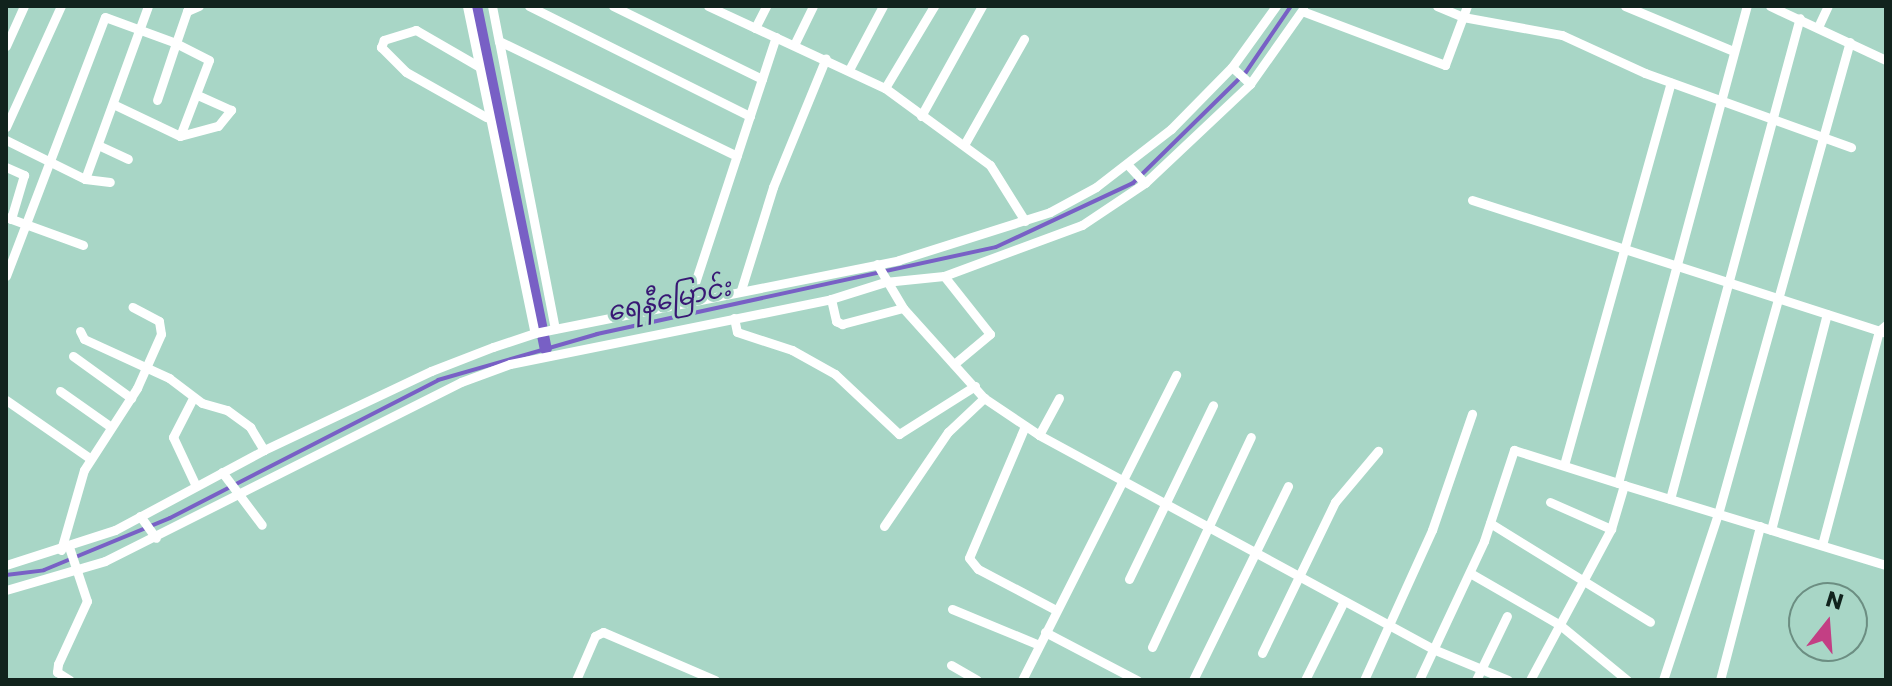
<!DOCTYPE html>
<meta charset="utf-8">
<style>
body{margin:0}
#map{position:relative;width:1892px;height:686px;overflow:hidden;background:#a8d6c6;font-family:Poppins,"Noto Sans Myanmar",sans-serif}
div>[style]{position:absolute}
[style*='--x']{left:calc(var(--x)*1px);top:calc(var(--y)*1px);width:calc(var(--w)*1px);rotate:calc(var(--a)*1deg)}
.stream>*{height:4px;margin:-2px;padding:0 2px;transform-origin:2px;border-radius:2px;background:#7860c5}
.canal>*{height:12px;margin:-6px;padding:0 6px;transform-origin:6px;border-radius:6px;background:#7860c5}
.street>*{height:9px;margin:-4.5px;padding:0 4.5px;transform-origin:4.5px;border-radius:4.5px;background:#fff}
span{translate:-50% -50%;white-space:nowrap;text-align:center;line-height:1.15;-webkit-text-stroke:6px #a8d6c6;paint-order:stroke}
.water-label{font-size:26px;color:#381874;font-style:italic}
.frame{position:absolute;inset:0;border:8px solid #11231d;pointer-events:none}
.north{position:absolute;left:1788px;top:582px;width:80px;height:80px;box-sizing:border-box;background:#a8d6c6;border:2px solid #6c8e82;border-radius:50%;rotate:17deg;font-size:22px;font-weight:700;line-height:32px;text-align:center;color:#11231d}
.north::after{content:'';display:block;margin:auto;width:28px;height:36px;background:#c33f84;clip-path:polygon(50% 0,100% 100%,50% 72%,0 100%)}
</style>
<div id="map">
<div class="stream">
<i style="--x:6;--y:575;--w:38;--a:-7"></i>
<i style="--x:44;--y:570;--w:136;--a:-22.4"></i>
<i style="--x:170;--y:518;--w:301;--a:-27.2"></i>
<i style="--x:438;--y:380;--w:166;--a:-16.1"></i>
<i style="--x:597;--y:334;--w:408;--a:-12.3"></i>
<i style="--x:996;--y:247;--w:151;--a:-25"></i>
<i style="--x:1133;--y:183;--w:158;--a:-44.5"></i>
<i style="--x:1246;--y:72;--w:80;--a:-55.7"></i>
</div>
<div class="canal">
<i style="--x:476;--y:6;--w:350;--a:78.5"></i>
</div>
<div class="street">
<i style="--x:467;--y:6;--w:334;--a:78.3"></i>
<i style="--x:492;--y:6;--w:36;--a:79"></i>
<i style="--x:499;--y:41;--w:264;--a:25.8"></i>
<i style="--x:529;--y:6;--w:247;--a:26.5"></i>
<i style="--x:613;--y:6;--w:166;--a:26.1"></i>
<i style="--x:708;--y:6;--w:195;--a:24.9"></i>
<i style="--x:885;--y:88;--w:130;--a:36.3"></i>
<i style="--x:990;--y:165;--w:66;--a:58"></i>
<i style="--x:1437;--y:6;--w:28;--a:23"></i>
<i style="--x:1463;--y:17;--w:101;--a:10.3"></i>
<i style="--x:1562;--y:35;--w:91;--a:24.6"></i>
<i style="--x:1645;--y:73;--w:219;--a:19.8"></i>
<i style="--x:1625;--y:6;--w:117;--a:22.6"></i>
<i style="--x:1770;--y:6;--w:128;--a:25"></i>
<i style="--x:1302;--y:11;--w:153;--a:20.7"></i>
<i style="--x:1445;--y:65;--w:63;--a:-69.6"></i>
<i style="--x:1818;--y:27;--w:23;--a:-65"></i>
<i style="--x:755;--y:28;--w:25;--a:-63"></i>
<i style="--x:499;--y:41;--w:293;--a:79"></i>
<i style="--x:794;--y:45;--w:43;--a:-64"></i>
<i style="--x:6;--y:46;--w:44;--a:-65.8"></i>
<i style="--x:478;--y:66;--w:72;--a:-149.9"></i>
<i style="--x:416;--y:30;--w:34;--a:163"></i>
<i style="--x:384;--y:40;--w:8;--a:113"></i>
<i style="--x:381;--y:47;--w:35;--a:45"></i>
<i style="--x:406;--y:72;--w:92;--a:29.4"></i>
<i style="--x:1232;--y:67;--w:25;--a:43"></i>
<i style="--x:1250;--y:84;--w:92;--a:-54.8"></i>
<i style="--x:850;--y:68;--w:70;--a:-62"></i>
<i style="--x:885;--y:88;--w:96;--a:-59.1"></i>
<i style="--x:113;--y:104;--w:74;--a:25.5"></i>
<i style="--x:180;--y:136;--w:39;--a:-15"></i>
<i style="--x:218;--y:126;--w:21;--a:-51"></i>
<i style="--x:231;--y:110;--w:37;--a:-156"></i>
<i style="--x:921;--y:116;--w:126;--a:-61"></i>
<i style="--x:6;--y:127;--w:133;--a:-65.6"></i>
<i style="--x:180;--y:136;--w:81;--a:-69.1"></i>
<i style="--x:209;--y:60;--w:37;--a:-153"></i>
<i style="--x:176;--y:43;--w:34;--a:-71"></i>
<i style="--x:187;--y:11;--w:13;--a:-23"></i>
<i style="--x:6;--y:140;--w:88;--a:26.3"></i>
<i style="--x:85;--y:179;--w:25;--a:7"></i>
<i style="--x:98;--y:145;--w:33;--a:25"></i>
<i style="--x:964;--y:145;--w:122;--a:-60.5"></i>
<i style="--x:1127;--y:164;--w:23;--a:47"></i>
<i style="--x:6;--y:167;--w:20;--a:24"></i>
<i style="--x:24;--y:175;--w:46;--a:106.5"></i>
<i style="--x:85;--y:179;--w:184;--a:-70"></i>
<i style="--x:1472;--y:200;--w:435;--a:17.8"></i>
<i style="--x:6;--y:217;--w:82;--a:20"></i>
<i style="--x:877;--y:264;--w:51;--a:59.4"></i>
<i style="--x:903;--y:308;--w:121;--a:48"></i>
<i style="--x:984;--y:398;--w:66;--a:33.9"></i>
<i style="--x:1039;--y:435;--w:448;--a:28.5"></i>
<i style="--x:1433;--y:649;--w:81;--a:22.5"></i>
<i style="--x:6;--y:276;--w:277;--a:-69.1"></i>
<i style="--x:105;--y:17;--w:76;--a:20.1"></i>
<i style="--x:176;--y:43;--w:60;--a:108.4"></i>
<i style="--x:944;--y:276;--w:74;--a:51.6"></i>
<i style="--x:990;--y:334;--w:47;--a:140.2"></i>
<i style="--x:741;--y:290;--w:108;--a:-72.7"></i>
<i style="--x:773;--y:187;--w:139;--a:-67.7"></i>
<i style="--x:831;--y:299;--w:23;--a:77"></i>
<i style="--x:836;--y:321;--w:7;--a:27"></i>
<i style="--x:842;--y:324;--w:63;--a:-14.7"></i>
<i style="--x:689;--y:301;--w:278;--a:-71.8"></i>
<i style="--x:734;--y:318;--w:14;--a:78"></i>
<i style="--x:737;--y:332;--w:58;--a:18.1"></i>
<i style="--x:792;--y:350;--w:49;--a:29.2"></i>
<i style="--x:835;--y:374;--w:88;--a:43.2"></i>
<i style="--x:899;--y:434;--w:90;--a:-32.3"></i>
<i style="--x:80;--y:331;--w:9;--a:63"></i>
<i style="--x:84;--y:339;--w:94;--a:24.6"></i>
<i style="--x:169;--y:378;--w:41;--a:37.1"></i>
<i style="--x:202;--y:403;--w:26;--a:16"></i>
<i style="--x:227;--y:410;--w:29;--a:36"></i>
<i style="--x:250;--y:427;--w:27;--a:59"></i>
<i style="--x:73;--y:356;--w:72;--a:35.9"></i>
<i style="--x:60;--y:391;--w:62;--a:35.2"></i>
<i style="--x:193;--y:398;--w:44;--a:117.1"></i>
<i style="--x:173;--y:437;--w:54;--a:64.9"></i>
<i style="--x:6;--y:400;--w:103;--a:34.8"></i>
<i style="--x:1025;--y:426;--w:143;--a:113"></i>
<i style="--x:969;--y:558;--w:14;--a:51"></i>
<i style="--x:978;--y:569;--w:88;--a:27.7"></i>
<i style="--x:1039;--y:435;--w:42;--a:-61.6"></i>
<i style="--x:1564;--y:465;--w:397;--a:-74.4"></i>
<i style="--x:222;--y:472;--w:66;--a:53"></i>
<i style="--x:1618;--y:483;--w:494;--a:-74.9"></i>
<i style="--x:1670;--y:499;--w:498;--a:-74.9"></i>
<i style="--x:1550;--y:502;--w:67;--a:23.9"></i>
<i style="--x:140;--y:516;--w:27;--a:54"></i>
<i style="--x:1490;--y:523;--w:188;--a:31.7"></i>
<i style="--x:884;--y:526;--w:114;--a:-55.8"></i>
<i style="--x:948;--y:432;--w:50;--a:-43.4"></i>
<i style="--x:1771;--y:530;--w:223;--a:-75.5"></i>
<i style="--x:1822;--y:545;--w:221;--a:-75.1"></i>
<i style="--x:1879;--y:331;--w:9;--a:-41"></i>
<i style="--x:69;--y:547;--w:57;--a:71.6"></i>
<i style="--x:87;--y:601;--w:69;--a:114.7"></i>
<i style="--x:58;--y:664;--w:8;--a:97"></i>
<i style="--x:57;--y:672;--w:15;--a:32"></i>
<i style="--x:61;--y:550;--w:83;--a:-74"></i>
<i style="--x:84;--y:470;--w:98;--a:-57.1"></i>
<i style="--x:137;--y:388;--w:59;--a:-66"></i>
<i style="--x:161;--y:334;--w:13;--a:-99"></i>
<i style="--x:159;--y:321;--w:30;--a:-152"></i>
<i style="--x:6;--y:565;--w:114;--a:-17.8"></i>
<i style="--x:115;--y:530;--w:169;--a:-28.2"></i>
<i style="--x:264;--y:450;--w:185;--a:-25.3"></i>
<i style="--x:431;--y:371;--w:66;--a:-21.2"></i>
<i style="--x:493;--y:347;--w:44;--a:-18.4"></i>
<i style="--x:535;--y:333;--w:371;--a:-11.3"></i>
<i style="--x:899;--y:260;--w:158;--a:-17.6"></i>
<i style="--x:1050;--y:212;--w:52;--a:-28.5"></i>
<i style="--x:1096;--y:187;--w:95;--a:-37.7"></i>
<i style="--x:1171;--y:129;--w:87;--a:-45.5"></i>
<i style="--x:1232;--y:67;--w:75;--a:-54.2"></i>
<i style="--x:1470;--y:573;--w:104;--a:30"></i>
<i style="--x:1560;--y:625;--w:87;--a:39.4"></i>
<i style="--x:1129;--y:579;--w:193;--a:-64.2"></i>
<i style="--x:6;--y:590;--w:103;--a:-16.3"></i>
<i style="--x:105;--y:561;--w:398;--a:-26.7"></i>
<i style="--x:461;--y:382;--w:52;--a:-20.2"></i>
<i style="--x:510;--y:364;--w:328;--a:-11.4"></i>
<i style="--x:831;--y:299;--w:57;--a:-17.5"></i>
<i style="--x:885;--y:282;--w:59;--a:-5.8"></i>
<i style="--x:944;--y:276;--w:147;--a:-20.3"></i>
<i style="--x:1082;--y:225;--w:76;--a:-33.7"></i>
<i style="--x:1145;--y:183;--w:144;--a:-43.3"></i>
<i style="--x:952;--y:609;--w:92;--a:22.4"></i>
<i style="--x:1045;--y:632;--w:104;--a:27.6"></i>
<i style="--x:1152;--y:647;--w:232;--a:-64.8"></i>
<i style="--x:1262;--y:653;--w:168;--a:-64.2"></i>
<i style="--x:1335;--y:502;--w:67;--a:-49.9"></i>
<i style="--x:951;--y:665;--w:30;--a:30"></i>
<i style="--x:576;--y:680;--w:48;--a:-66.6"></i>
<i style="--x:595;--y:636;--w:9;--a:-27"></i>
<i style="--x:603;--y:632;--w:122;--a:23.2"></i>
<i style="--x:1022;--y:680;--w:342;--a:-63.2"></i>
<i style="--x:1193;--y:680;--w:216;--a:-63.9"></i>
<i style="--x:1305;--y:680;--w:88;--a:-63.7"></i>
<i style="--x:1364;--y:680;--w:165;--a:-65.6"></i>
<i style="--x:1432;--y:530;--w:123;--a:-71"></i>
<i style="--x:1419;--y:680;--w:153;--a:-64.9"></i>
<i style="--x:1484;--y:541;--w:96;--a:-71.8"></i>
<i style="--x:1514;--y:450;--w:112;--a:17.6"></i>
<i style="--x:1476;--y:680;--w:71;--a:-64.2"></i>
<i style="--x:1530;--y:680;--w:171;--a:-61.8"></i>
<i style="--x:1611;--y:529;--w:46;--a:-73.5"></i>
<i style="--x:1624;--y:485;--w:274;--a:17"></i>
<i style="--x:1663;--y:680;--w:175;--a:-71.7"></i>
<i style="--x:1718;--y:514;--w:490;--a:-74.4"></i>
<i style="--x:1720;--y:680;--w:159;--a:-75.4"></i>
</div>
<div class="water-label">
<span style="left:669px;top:300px;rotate:-12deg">ရေနီမြောင်း</span>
</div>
<div class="frame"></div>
<div class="north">N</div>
</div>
